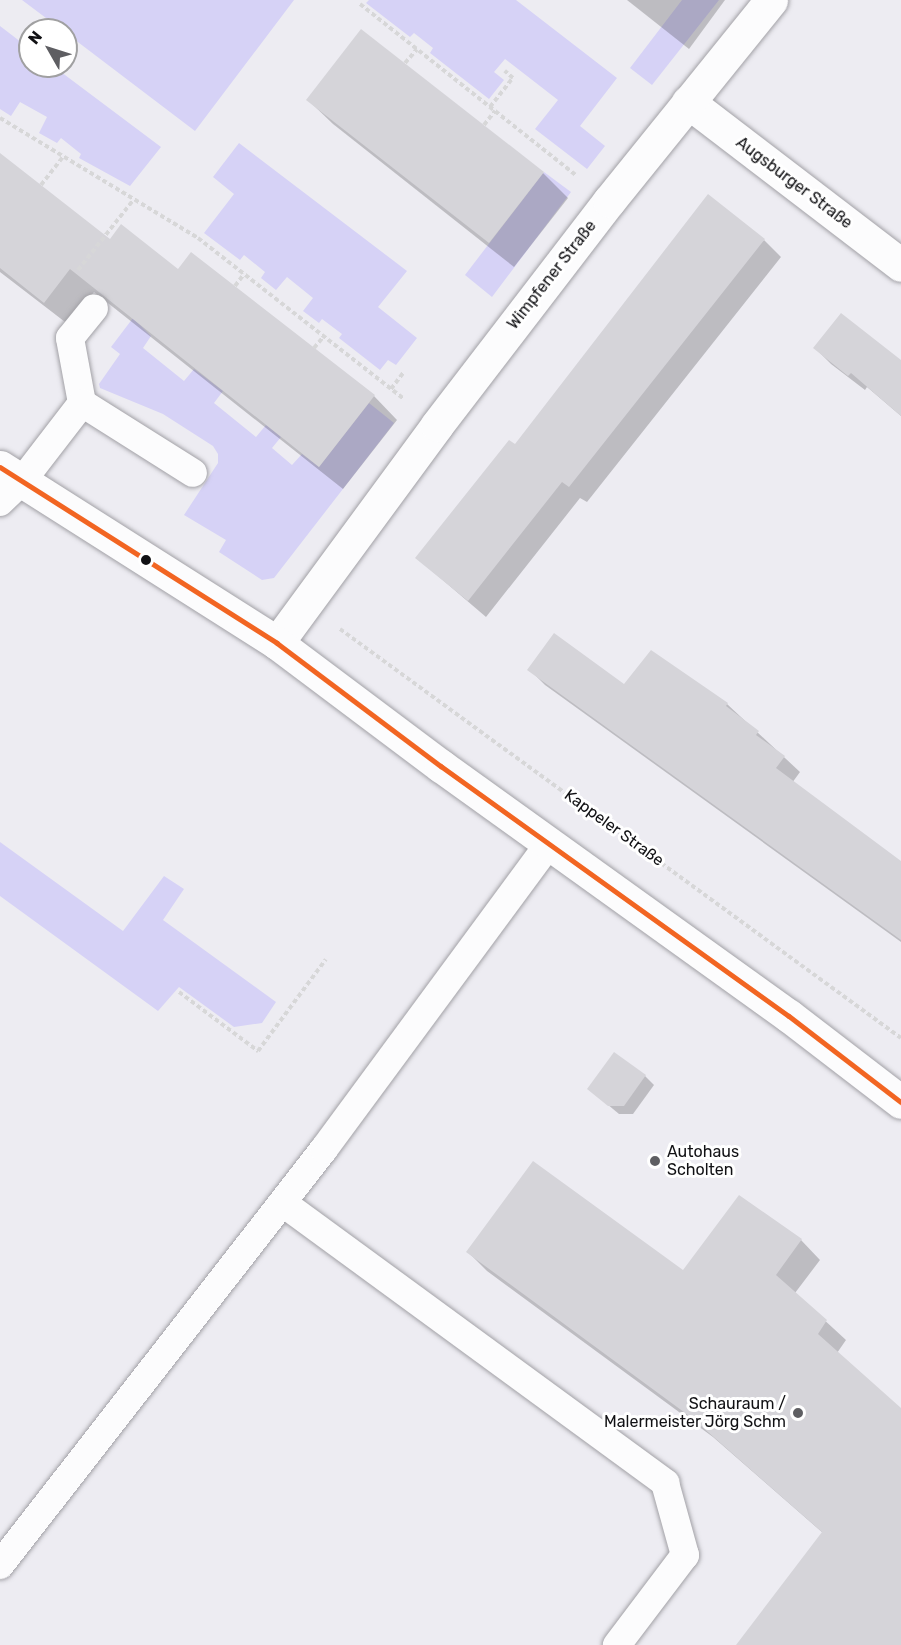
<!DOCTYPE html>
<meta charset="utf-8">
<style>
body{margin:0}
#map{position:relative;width:901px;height:1645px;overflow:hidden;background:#edecf2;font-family:Rubik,sans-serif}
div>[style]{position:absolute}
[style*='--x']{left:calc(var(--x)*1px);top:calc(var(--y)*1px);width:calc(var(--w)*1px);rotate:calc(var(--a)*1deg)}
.green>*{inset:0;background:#d6d2f6}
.shadow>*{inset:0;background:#0003}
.building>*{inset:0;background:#d5d4d9}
.path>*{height:4px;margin-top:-2px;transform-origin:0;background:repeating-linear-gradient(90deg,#d7d7d8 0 4.5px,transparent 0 7.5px)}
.roads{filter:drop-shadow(0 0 2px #a2a1a6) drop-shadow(0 0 2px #a2a1a6)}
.service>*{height:28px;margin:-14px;padding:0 14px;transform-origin:14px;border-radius:14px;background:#fcfcfd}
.minor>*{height:33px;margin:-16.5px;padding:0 16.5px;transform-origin:16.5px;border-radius:16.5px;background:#fcfcfd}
.tertiary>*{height:33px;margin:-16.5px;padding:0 16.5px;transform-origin:16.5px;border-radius:16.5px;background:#fcfcfd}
.bus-1>*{height:4.5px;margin:-2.25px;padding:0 2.25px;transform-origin:2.25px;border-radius:2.25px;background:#f26522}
.dots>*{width:16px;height:16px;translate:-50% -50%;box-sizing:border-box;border:3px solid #fff;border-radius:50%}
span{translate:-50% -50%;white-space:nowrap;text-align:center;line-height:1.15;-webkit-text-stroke:6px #fff;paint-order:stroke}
.street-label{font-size:16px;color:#111114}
.poi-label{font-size:16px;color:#111114}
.left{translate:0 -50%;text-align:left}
.right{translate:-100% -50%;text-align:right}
.north{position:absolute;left:18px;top:18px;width:60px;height:60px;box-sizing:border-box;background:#fff;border:2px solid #a0a0a1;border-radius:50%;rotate:309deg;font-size:16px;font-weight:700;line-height:24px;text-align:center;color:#111114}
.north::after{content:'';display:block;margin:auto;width:21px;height:27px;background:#5e5e62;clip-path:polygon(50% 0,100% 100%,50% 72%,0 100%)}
</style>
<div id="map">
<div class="green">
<i style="clip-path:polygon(22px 0,294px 0,195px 131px,66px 33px,66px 30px,62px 30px)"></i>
<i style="clip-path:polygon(369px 0,516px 0,617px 78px,580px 126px,605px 146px,587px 169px,535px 129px,558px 100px,505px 59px,494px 72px,504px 80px,489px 99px,430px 53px,433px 48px,414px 33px,410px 37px,366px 3px)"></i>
<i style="clip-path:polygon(682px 0,719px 0,652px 85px,630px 68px)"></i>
<i style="clip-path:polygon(0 26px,30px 49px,30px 66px,53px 66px,161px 147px,130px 186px,79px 158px,81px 154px,61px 138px,57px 143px,39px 133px,47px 117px,20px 102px,11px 116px,0 109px)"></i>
<i style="clip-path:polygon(239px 143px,407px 271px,378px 307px,417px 338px,396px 365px,388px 360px,380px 370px,339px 338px,342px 334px,322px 319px,319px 323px,303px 311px,313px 298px,287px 277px,276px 290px,261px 278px,265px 272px,244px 255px,240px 260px,204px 233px,234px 194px,213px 177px)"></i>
<i style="clip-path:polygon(544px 172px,571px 192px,492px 297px,465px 275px)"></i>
<i style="clip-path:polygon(133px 318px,151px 336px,143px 348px,184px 381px,194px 369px,223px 391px,214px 403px,256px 437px,266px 425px,281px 437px,272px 448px,292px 465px,302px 454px,319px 467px,369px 403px,394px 423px,274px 578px,262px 580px,219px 552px,226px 540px,184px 515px,218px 463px,218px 454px,213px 446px,163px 414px,100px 388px,99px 384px,120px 354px,111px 347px)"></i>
<i style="clip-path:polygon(0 842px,123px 931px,164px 876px,184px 889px,163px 920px,276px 1002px,262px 1023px,234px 1027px,179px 987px,158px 1011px,0 896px)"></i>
</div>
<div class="shadow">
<i style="clip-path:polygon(627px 0,725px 0,689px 49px)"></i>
<i style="clip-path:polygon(362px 31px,543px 173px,568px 198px,514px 267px,333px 124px,308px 100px)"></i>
<i style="clip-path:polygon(0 155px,110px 242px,179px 271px,374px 396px,397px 420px,343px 489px,94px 292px,69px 325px,0 272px)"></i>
<i style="clip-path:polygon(764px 240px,781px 257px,587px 502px,580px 498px,486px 617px,417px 558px,515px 447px)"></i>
<i style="clip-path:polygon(815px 348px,901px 362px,901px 416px,867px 387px,865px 390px,831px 364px)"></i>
<i style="clip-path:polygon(529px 669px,727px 704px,800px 772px,792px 783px,901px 863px,901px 942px,545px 685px)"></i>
<i style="clip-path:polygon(645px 1076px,654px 1085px,633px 1114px,619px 1114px,589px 1089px)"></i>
<i style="clip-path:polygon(801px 1240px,820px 1260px,795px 1293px,846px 1340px,837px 1353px,901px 1410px,901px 1645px,737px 1645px,823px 1533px,713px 1437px,487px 1271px,468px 1252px,683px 1272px)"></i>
</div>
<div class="building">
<i style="clip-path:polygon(361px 29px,544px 172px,489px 243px,306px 100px)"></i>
<i style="clip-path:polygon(0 153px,110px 239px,121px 224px,178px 269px,191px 252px,375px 395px,319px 467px,70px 269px,44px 303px,0 268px)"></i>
<i style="clip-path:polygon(708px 194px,765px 239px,569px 487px,562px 482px,468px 601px,415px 558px,509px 440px,515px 444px)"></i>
<i style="clip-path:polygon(841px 313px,901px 360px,901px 416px,851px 373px,848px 376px,813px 348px)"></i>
<i style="clip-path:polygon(554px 633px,624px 684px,651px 650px,728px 703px,726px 706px,759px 731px,756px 735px,785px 756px,776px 768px,901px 861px,901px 940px,527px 670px)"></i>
<i style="clip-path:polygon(614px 1052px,646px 1075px,624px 1106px,608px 1106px,587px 1089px)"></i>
<i style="clip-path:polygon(533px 1161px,683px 1270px,739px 1195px,802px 1239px,776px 1275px,827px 1320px,818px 1334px,901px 1408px,901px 1645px,736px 1645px,822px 1532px,692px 1418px,466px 1252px)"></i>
</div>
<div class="path">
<i style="--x:360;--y:4;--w:275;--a:38.4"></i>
<i style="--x:405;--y:63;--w:18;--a:-49"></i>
<i style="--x:490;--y:107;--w:37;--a:-52"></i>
<i style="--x:513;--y:78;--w:11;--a:-139"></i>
<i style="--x:0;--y:118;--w:232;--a:31.2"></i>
<i style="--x:198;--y:238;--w:260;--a:38"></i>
<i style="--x:484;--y:125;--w:18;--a:-52"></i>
<i style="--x:41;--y:185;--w:36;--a:-52"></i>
<i style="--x:78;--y:270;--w:90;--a:-51.7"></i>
<i style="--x:235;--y:286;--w:15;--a:-53"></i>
<i style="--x:314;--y:348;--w:16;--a:-50"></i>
<i style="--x:391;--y:389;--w:21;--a:-53"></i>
<i style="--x:340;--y:629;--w:694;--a:36.09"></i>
<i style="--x:179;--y:992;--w:99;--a:36.8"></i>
<i style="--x:258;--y:1051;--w:114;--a:-53.5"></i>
</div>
<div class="roads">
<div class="service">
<i style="--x:82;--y:403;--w:66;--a:-100.5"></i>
<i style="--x:70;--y:338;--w:38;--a:-51"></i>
<i style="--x:0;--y:502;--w:30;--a:-44"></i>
<i style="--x:22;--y:481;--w:98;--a:-52.4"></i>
<i style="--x:82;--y:403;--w:131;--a:32.2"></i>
<i style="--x:283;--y:1203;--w:474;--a:36.2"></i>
<i style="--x:665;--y:1483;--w:75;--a:74.5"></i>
<i style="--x:685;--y:1555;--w:113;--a:127.1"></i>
<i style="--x:0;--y:1565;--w:527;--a:-52.09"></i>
<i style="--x:324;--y:1149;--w:380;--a:-53.6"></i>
</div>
<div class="minor">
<i style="--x:688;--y:102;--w:268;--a:37.4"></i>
<i style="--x:277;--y:643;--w:270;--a:-53.7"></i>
<i style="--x:437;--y:425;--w:282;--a:-52.5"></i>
<i style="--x:609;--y:201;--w:258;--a:-51.1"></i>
</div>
<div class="tertiary">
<i style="--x:0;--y:467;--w:328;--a:32.4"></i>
<i style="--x:277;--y:643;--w:205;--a:36.9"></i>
<i style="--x:441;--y:766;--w:428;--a:35.7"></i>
<i style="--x:789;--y:1016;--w:141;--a:37.5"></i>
</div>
</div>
<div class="bus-1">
<i style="--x:0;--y:467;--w:328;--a:32.4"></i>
<i style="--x:277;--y:643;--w:205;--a:36.9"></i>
<i style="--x:441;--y:766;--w:428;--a:35.7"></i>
<i style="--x:789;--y:1016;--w:141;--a:37.5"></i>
</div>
<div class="dots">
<i style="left:146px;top:560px;background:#111114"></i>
<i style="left:655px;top:1161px;background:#5e5e62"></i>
<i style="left:798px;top:1413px;background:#5e5e62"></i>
</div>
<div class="street-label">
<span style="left:794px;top:183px;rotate:37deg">Augsburger Straße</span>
<span style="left:552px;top:275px;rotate:-52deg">Wimpfener Straße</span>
<span style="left:614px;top:828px;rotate:36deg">Kappeler Straße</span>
</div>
<div class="poi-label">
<span class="left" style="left:667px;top:1161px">Autohaus<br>Scholten</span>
<span class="right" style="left:786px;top:1413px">Schauraum /<br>Malermeister Jörg Schm</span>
</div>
<div class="north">N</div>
</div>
